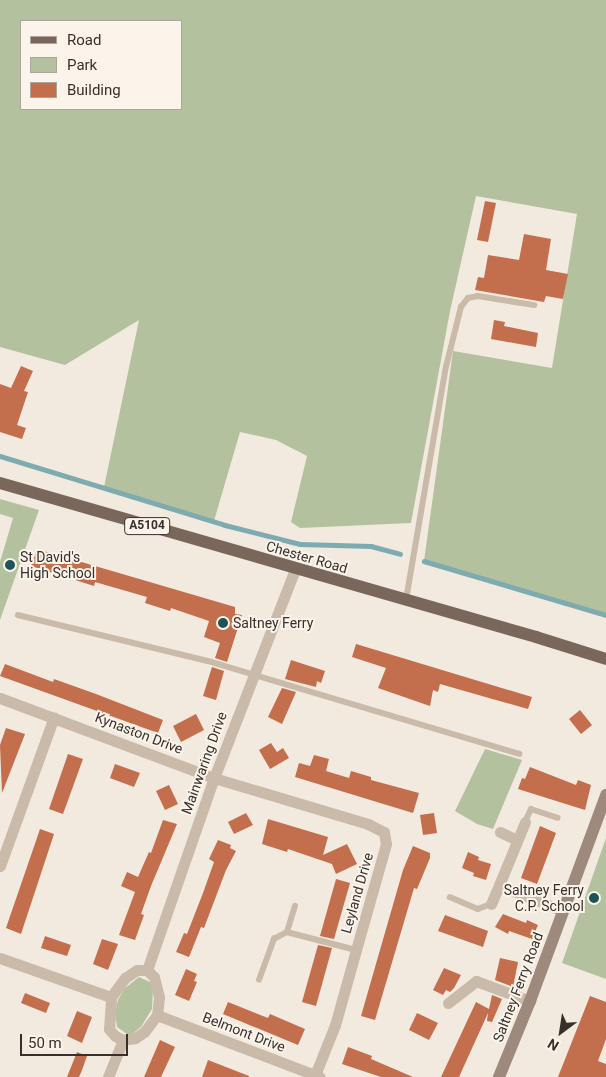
<!DOCTYPE html>
<style>
body{margin:0}
#map{position:relative;width:606px;height:1077px;overflow:hidden;background:#f2eadf;font-family:Roboto,sans-serif}
div>[style]{position:absolute}
[style*='--x']{left:calc(var(--x)*1px);top:calc(var(--y)*1px);width:calc(var(--w)*1px);rotate:calc(var(--a)*1deg)}
.green>*{inset:0;background:#b4c19f}
.stream>*{height:4.5px;margin:-2.25px;padding:0 2.25px;transform-origin:2.25px;border-radius:2.25px;background:#7eabaf}
.building>*{inset:0;background:#c36e4c}
.lane>*{height:5.5px;margin:-2.75px;padding:0 2.75px;transform-origin:2.75px;border-radius:2.75px;background:#cabaaa}
.street>*{height:11px;margin:-5.5px;padding:0 5.5px;transform-origin:5.5px;border-radius:5.5px;background:#cabaaa}
.secondary>*{height:12px;margin:-6px;padding:0 6px;transform-origin:6px;border-radius:6px;background:#9e8a7c}
.primary>*{height:12px;margin:-6px;padding:0 6px;transform-origin:6px;border-radius:6px;background:#7a675b}
.dots>*{width:14px;height:14px;translate:-50% -50%;box-sizing:border-box;border:2px solid #faf4eb;border-radius:50%}
span{translate:-50% -50%;white-space:nowrap;text-align:center;line-height:1.15;-webkit-text-stroke:4px #faf4eb;paint-order:stroke}
.shield-label span{padding:1px 4px;background:#faf4eb;border:1px solid;border-radius:4px;-webkit-text-stroke-width:0}
.shield-label{font-size:12px;color:#382f2a;font-weight:700}
.poi-label{font-size:14px;color:#382f2a}
.left{translate:0 -50%;text-align:left}
.right{translate:-100% -50%;text-align:right}
.street-label{font-size:14px;color:#382f2a}
.legend{position:absolute;left:20px;top:20px;width:162px;height:90px;box-sizing:border-box;background:#faf4eb;border:1px solid #aca59e;margin:0;padding:6px 9px;list-style:none;font-size:15px;color:#382f2a}
.legend li{display:flex;align-items:center;gap:10px;height:25px}
.legend b{width:25px;border:1px solid #aca59e}
.north{position:absolute;left:536px;top:1007px;width:50px;height:50px;-webkit-text-stroke:4px #faf4eb;paint-order:stroke;rotate:211deg;font-size:14px;font-weight:700;line-height:20px;text-align:center;color:#382f2a}
.north::after{content:'';display:block;margin:auto;width:18px;height:22px;background:#382f2a;clip-path:polygon(50% 0,100% 100%,50% 72%,0 100%)}
.scale{position:absolute;left:20px;top:1034px;width:108px;height:22px;box-sizing:border-box;border:2px solid #382f2a;border-top:0;padding-left:6px;font-size:15px;line-height:18px;white-space:nowrap;color:#382f2a;-webkit-text-stroke:4px #faf4eb;paint-order:stroke}
</style>
<div id="map">
<div class="green">
<i style="clip-path:polygon(evenodd,0 0,606px 0,606px 615px,424px 561px,453px 351px,552px 368px,577px 214px,476px 196px,450px 311px,411px 523px,300px 528px,291px 522px,307px 456px,276px 440px,240px 432px,214px 521px,104px 487px,139px 320px,65px 365px,0 347px,0 0,21px 21px,181px 21px,181px 109px,21px 109px,21px 21px)"></i>
<i style="clip-path:polygon(0 499px,39px 510px,0 620px,0 562px,13px 518px,0 514px)"></i>
<i style="clip-path:polygon(485px 749px,522px 760px,493px 829px,477px 824px,455px 811px)"></i>
<i style="clip-path:polygon(606px 838px,606px 979px,562px 963px)"></i>
<i style="clip-path:polygon(139px 977px,150px 982px,153px 988px,152px 1009px,141px 1027px,132px 1034px,127px 1034px,117px 1027px,115px 1012px,118px 1000px,124px 989px)"></i>
</div>
<div class="stream">
<i style="--x:0;--y:456;--w:235;--a:17"></i>
<i style="--x:225;--y:525;--w:77;--a:14.2"></i>
<i style="--x:300;--y:544;--w:71;--a:1.6"></i>
<i style="--x:371;--y:546;--w:30;--a:15"></i>
<i style="--x:424;--y:561;--w:190;--a:16.5"></i>
</div>
<div class="building">
<i style="clip-path:polygon(485px 201px,496px 203px,488px 242px,477px 240px)"></i>
<i style="clip-path:polygon(524px 234px,551px 239px,546px 270px,568px 274px,563px 299px,546px 296px,544px 302px,475px 290px,478px 277px,484px 278px,488px 255px,519px 260px)"></i>
<i style="clip-path:polygon(494px 320px,505px 322px,504px 326px,538px 333px,536px 347px,491px 339px)"></i>
<i style="clip-path:polygon(21px 366px,33px 371px,24px 391px,28px 392px,17px 425px,26px 428px,22px 439px,0 432px,0 384px,11px 388px)"></i>
<i style="clip-path:polygon(37px 549px,235px 607px,235px 614px,242px 615px,227px 662px,215px 658px,220px 643px,204px 637px,209px 621px,171px 608px,170px 611px,145px 603px,147px 597px,95px 582px,94px 586px,31px 566px)"></i>
<i style="clip-path:polygon(356px 644px,532px 697px,528px 709px,440px 684px,438px 692px,433px 690px,430px 706px,378px 688px,386px 668px,352px 657px)"></i>
<i style="clip-path:polygon(291px 660px,325px 671px,321px 683px,317px 681px,316px 687px,285px 679px)"></i>
<i style="clip-path:polygon(5px 664px,53px 682px,54px 679px,96px 694px,163px 720px,158px 733px,0 676px)"></i>
<i style="clip-path:polygon(212px 667px,224px 671px,216px 700px,203px 696px)"></i>
<i style="clip-path:polygon(282px 688px,296px 692px,282px 724px,268px 717px)"></i>
<i style="clip-path:polygon(580px 710px,592px 725px,581px 734px,569px 719px)"></i>
<i style="clip-path:polygon(196px 714px,204px 730px,181px 742px,173px 726px)"></i>
<i style="clip-path:polygon(6px 728px,25px 734px,2px 793px,0 745px)"></i>
<i style="clip-path:polygon(271px 743px,277px 752px,283px 748px,289px 758px,270px 769px,259px 750px)"></i>
<i style="clip-path:polygon(68px 754px,83px 759px,63px 814px,49px 809px)"></i>
<i style="clip-path:polygon(314px 755px,329px 759px,326px 771px,349px 778px,351px 771px,371px 777px,371px 780px,419px 793px,413px 813px,295px 777px,299px 763px,310px 766px)"></i>
<i style="clip-path:polygon(115px 764px,140px 773px,134px 787px,110px 778px)"></i>
<i style="clip-path:polygon(530px 767px,576px 785px,578px 780px,591px 785px,585px 810px,518px 789px,522px 778px,525px 779px)"></i>
<i style="clip-path:polygon(169px 785px,178px 804px,165px 810px,156px 791px)"></i>
<i style="clip-path:polygon(246px 813px,253px 825px,234px 834px,228px 822px)"></i>
<i style="clip-path:polygon(434px 813px,437px 833px,423px 835px,420px 815px)"></i>
<i style="clip-path:polygon(268px 819px,328px 837px,323px 855px,347px 844px,357px 864px,336px 874px,332px 864px,288px 849px,287px 852px,262px 844px)"></i>
<i style="clip-path:polygon(163px 820px,177px 824px,151px 886px,141px 914px,144px 915px,135px 940px,119px 935px,135px 892px,121px 886px,127px 872px,138px 877px,149px 852px,151px 853px)"></i>
<i style="clip-path:polygon(540px 826px,556px 833px,537px 884px,521px 878px)"></i>
<i style="clip-path:polygon(40px 829px,54px 834px,21px 934px,6px 928px)"></i>
<i style="clip-path:polygon(218px 840px,231px 845px,230px 848px,236px 851px,226px 870px,204px 928px,201px 927px,189px 957px,176px 952px,184px 933px,187px 934px,203px 893px,214px 862px,209px 859px)"></i>
<i style="clip-path:polygon(413px 846px,430px 853px,430px 858px,417px 889px,414px 888px,375px 1020px,361px 1016px,403px 870px)"></i>
<i style="clip-path:polygon(468px 852px,479px 857px,478px 860px,491px 864px,486px 880px,473px 876px,474px 873px,462px 868px)"></i>
<i style="clip-path:polygon(336px 879px,350px 883px,334px 939px,320px 936px)"></i>
<i style="clip-path:polygon(503px 914px,526px 923px,527px 920px,538px 925px,532px 939px,509px 931px,508px 934px,495px 927px)"></i>
<i style="clip-path:polygon(445px 915px,488px 931px,483px 947px,438px 931px)"></i>
<i style="clip-path:polygon(45px 936px,71px 945px,67px 956px,41px 948px)"></i>
<i style="clip-path:polygon(102px 939px,118px 944px,108px 970px,93px 964px)"></i>
<i style="clip-path:polygon(318px 945px,332px 948px,316px 1006px,302px 1002px)"></i>
<i style="clip-path:polygon(500px 958px,518px 962px,513px 987px,495px 980px)"></i>
<i style="clip-path:polygon(444px 968px,461px 975px,454px 988px,450px 992px,446px 990px,443px 995px,433px 990px)"></i>
<i style="clip-path:polygon(186px 969px,197px 974px,194px 981px,197px 982px,189px 1001px,175px 995px)"></i>
<i style="clip-path:polygon(25px 993px,50px 1003px,46px 1013px,21px 1003px)"></i>
<i style="clip-path:polygon(492px 995px,502px 999px,492px 1022px,487px 1021px,488px 1013px,459px 1077px,441px 1077px,476px 1002px,489px 1009px)"></i>
<i style="clip-path:polygon(590px 996px,606px 1002px,606px 1039px,598px 1061px,606px 1064px,606px 1077px,558px 1077px)"></i>
<i style="clip-path:polygon(228px 1002px,268px 1018px,270px 1014px,305px 1029px,298px 1045px,223px 1014px)"></i>
<i style="clip-path:polygon(77px 1011px,92px 1017px,82px 1043px,67px 1036px)"></i>
<i style="clip-path:polygon(417px 1013px,438px 1023px,429px 1040px,409px 1030px)"></i>
<i style="clip-path:polygon(160px 1040px,175px 1047px,161px 1077px,144px 1077px)"></i>
<i style="clip-path:polygon(348px 1047px,372px 1056px,371px 1059px,413px 1077px,381px 1077px,342px 1064px)"></i>
<i style="clip-path:polygon(77px 1052px,87px 1056px,82px 1070px,79px 1077px,67px 1077px)"></i>
<i style="clip-path:polygon(208px 1060px,249px 1076px,249px 1077px,202px 1077px)"></i>
</div>
<div class="lane">
<i style="--x:406;--y:600;--w:236;--a:-80.3"></i>
<i style="--x:446;--y:367;--w:62;--a:-76"></i>
<i style="--x:461;--y:307;--w:11;--a:-52"></i>
<i style="--x:468;--y:298;--w:10;--a:-11"></i>
<i style="--x:478;--y:296;--w:57;--a:9.1"></i>
<i style="--x:18;--y:615;--w:195;--a:13.6"></i>
<i style="--x:208;--y:661;--w:325;--a:16.6"></i>
<i style="--x:525;--y:822;--w:14;--a:-65"></i>
<i style="--x:531;--y:809;--w:28;--a:18"></i>
<i style="--x:450;--y:897;--w:30;--a:23"></i>
<i style="--x:478;--y:909;--w:14;--a:-21"></i>
<i style="--x:287;--y:932;--w:27;--a:-73"></i>
<i style="--x:259;--y:980;--w:44;--a:-69.9"></i>
<i style="--x:274;--y:939;--w:15;--a:-28"></i>
<i style="--x:287;--y:932;--w:71;--a:14.6"></i>
</div>
<div class="street">
<i style="--x:0;--y:698;--w:228;--a:20.5"></i>
<i style="--x:214;--y:778;--w:161;--a:16.6"></i>
<i style="--x:368;--y:824;--w:18;--a:27"></i>
<i style="--x:384;--y:832;--w:12;--a:81"></i>
<i style="--x:386;--y:844;--w:110;--a:105.8"></i>
<i style="--x:356;--y:950;--w:78;--a:105.6"></i>
<i style="--x:335;--y:1025;--w:54;--a:111.8"></i>
<i style="--x:525;--y:822;--w:68;--a:112.4"></i>
<i style="--x:499;--y:885;--w:69;--a:22.1"></i>
<i style="--x:500;--y:832;--w:19;--a:25"></i>
<i style="--x:0;--y:866;--w:158;--a:-70.1"></i>
<i style="--x:491;--y:904;--w:21;--a:-67"></i>
<i style="--x:0;--y:958;--w:118;--a:19.4"></i>
<i style="--x:137;--y:970;--w:10;--a:0"></i>
<i style="--x:147;--y:970;--w:10;--a:45"></i>
<i style="--x:154;--y:977;--w:21;--a:76"></i>
<i style="--x:159;--y:997;--w:18;--a:96"></i>
<i style="--x:157;--y:1015;--w:21;--a:127"></i>
<i style="--x:144;--y:1032;--w:11;--a:146"></i>
<i style="--x:135;--y:1038;--w:12;--a:171"></i>
<i style="--x:123;--y:1040;--w:9;--a:-153"></i>
<i style="--x:115;--y:1036;--w:9;--a:-131"></i>
<i style="--x:109;--y:1029;--w:32;--a:-86"></i>
<i style="--x:111;--y:997;--w:24;--a:-54"></i>
<i style="--x:125;--y:978;--w:14;--a:-34"></i>
<i style="--x:147;--y:970;--w:203;--a:-70.8"></i>
<i style="--x:214;--y:778;--w:224;--a:-68.8"></i>
<i style="--x:448;--y:1003;--w:36;--a:-38"></i>
<i style="--x:476;--y:981;--w:58;--a:20.3"></i>
<i style="--x:157;--y:1015;--w:174;--a:20.8"></i>
<i style="--x:108;--y:1077;--w:40;--a:-68"></i>
</div>
<div class="secondary">
<i style="--x:499;--y:1077;--w:82;--a:-67.8"></i>
<i style="--x:530;--y:1001;--w:220;--a:-69.7"></i>
</div>
<div class="primary">
<i style="--x:0;--y:483;--w:558;--a:16.03"></i>
<i style="--x:536;--y:637;--w:73;--a:17.4"></i>
</div>
<div class="dots">
<i style="left:10px;top:565px;background:#205359"></i>
<i style="left:223px;top:623px;background:#205359"></i>
<i style="left:594px;top:898px;background:#205359"></i>
</div>
<div class="shield-label">
<span style="left:147px;top:526px">A5104</span>
</div>
<div class="poi-label">
<span class="left" style="left:20px;top:565px">St David's<br>High School</span>
<span class="left" style="left:233px;top:623px">Saltney Ferry</span>
<span class="right" style="left:584px;top:898px">Saltney Ferry<br>C.P. School</span>
</div>
<div class="street-label">
<span style="left:307px;top:557px;rotate:16deg">Chester Road</span>
<span style="left:139px;top:733px;rotate:21deg">Kynaston Drive</span>
<span style="left:204px;top:763px;rotate:-70deg">Mainwaring Drive</span>
<span style="left:357px;top:893px;rotate:-74deg">Leyland Drive</span>
<span style="left:518px;top:987px;rotate:-69deg">Saltney Ferry Road</span>
<span style="left:244px;top:1032px;rotate:21deg">Belmont Drive</span>
</div>
<ul class="legend">
<li><b style="height:6px;background:#7a675b"></b>Road</li>
<li><b style="height:14px;background:#b4c19f"></b>Park</li>
<li><b style="height:14px;background:#c36e4c"></b>Building</li>
</ul>
<div class="north">N</div>
<div class="scale">50 m</div>
</div>
